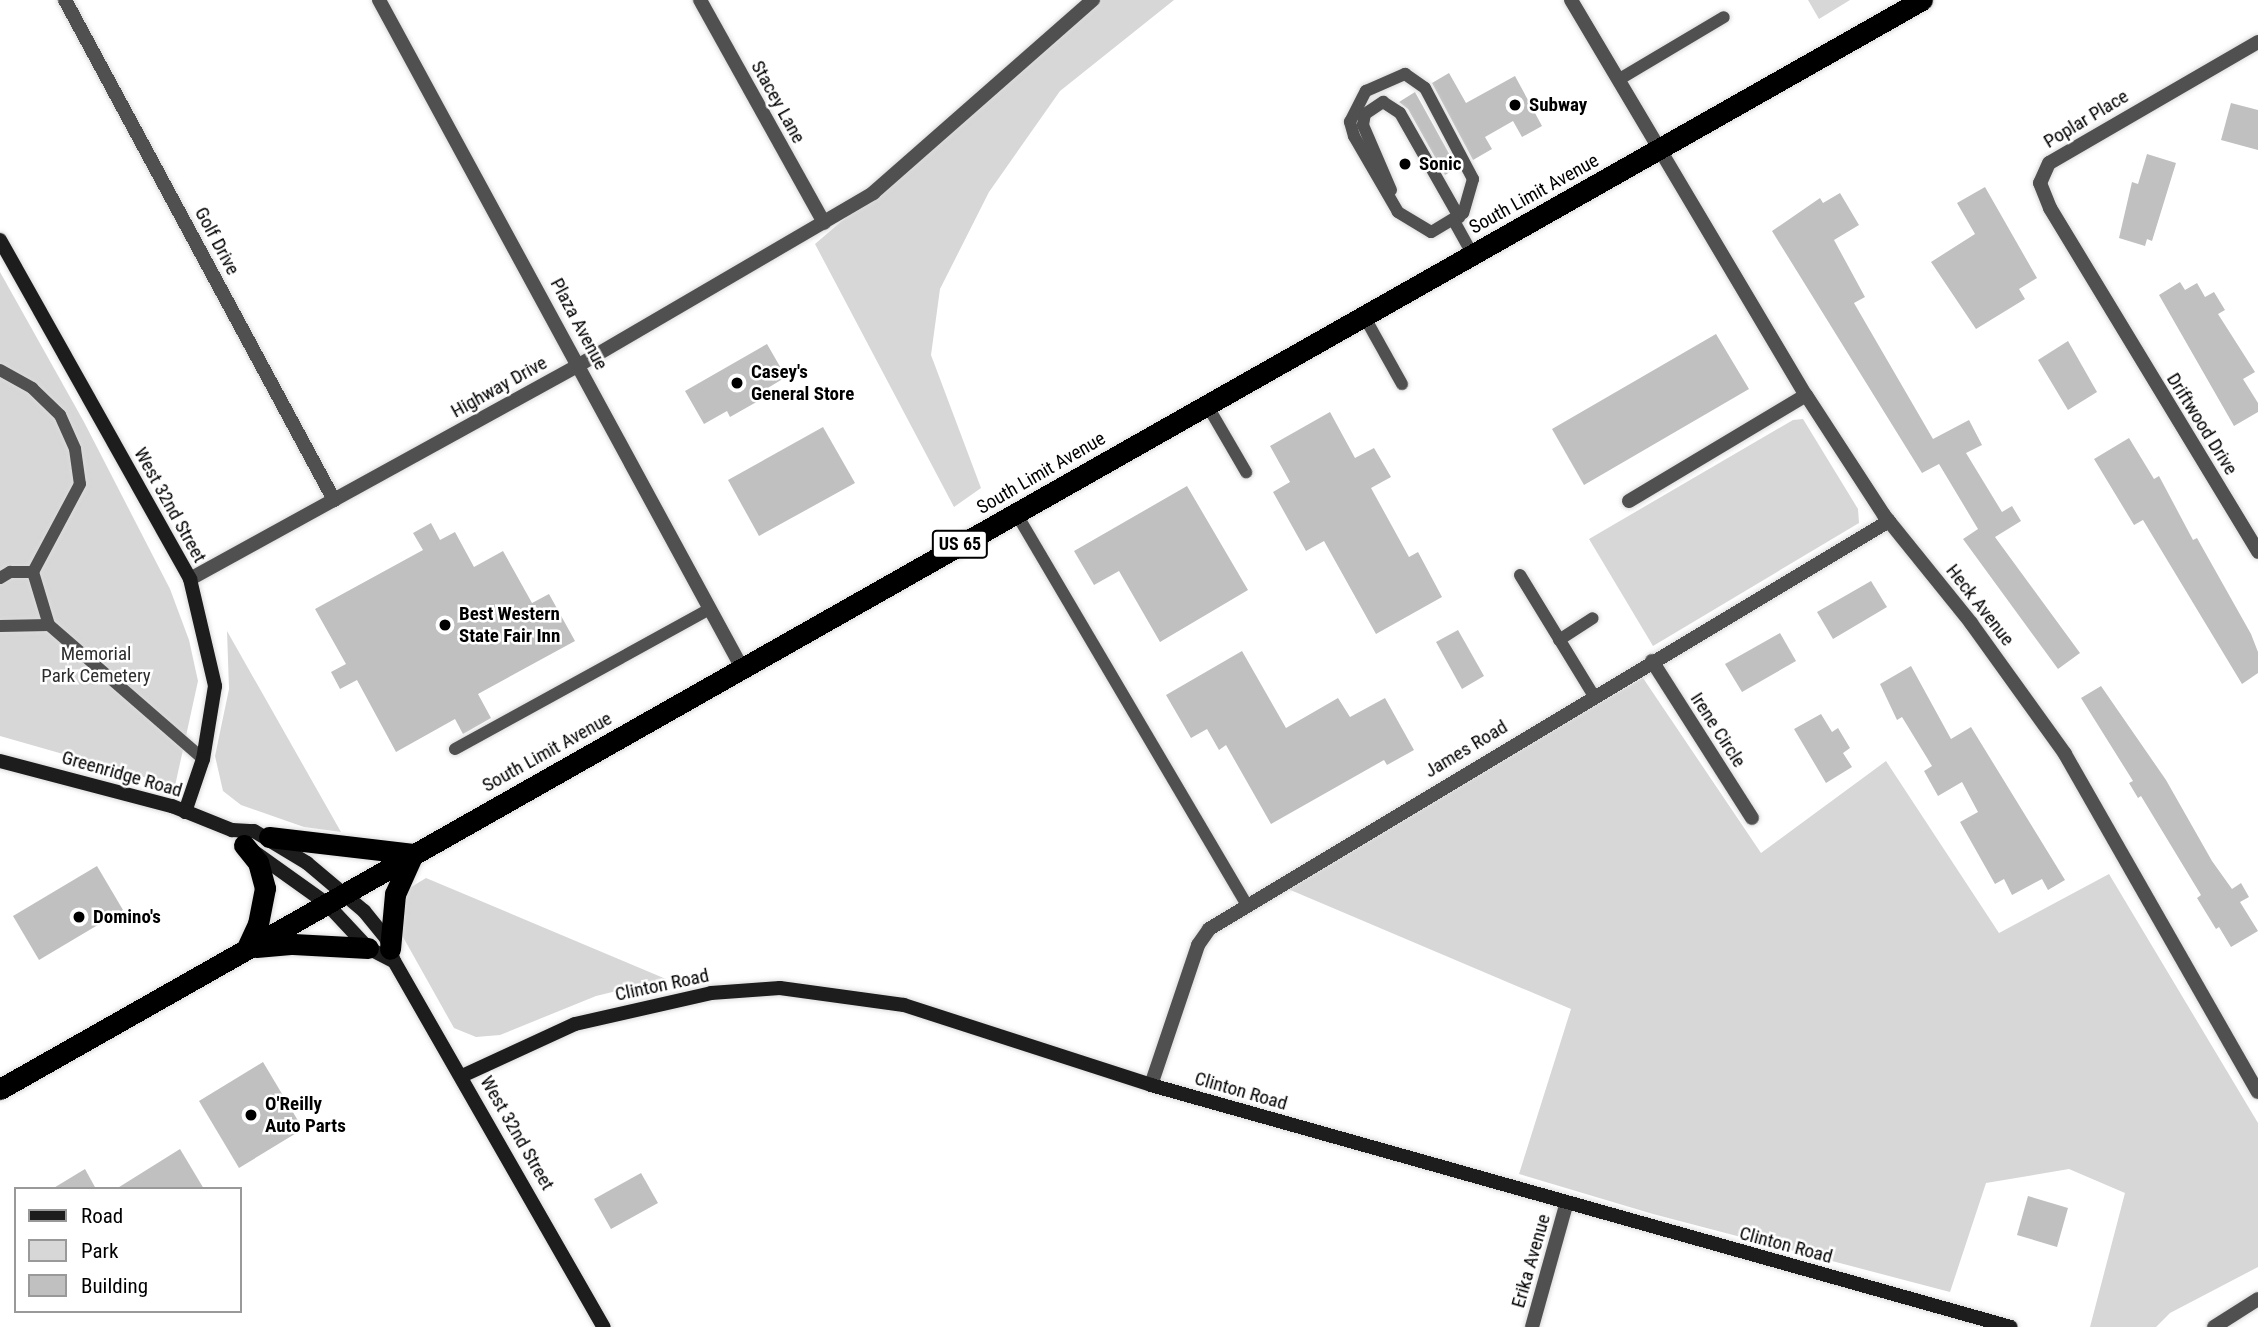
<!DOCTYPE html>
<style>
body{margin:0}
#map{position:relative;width:2258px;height:1327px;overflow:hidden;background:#fff;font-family:"Roboto Condensed",sans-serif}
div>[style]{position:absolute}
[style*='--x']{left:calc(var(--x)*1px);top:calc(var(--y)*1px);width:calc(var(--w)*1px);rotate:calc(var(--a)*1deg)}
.green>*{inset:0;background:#d7d7d7}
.building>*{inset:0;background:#c0c0c0}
.roads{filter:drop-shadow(0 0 2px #dbdbdb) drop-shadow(0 0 2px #dbdbdb)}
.lane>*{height:12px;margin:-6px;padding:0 6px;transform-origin:6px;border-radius:6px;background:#505050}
.street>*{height:14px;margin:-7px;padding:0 7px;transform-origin:7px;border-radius:7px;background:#505050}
.secondary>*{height:14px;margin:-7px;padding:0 7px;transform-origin:7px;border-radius:7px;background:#1d1d1d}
.highway>*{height:21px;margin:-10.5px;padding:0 10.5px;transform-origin:10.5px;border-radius:10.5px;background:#000}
.dots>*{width:19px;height:19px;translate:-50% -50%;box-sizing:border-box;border:4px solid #fff;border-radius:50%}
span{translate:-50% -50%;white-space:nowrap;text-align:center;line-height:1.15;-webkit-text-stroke:5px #fff;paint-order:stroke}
.shield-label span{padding:2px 5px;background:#fff;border:2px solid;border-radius:5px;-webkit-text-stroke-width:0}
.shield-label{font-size:18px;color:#000;font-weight:700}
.street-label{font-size:19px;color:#000}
.poi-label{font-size:19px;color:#000;font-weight:700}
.left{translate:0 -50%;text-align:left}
.park-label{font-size:19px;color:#2e2e2e}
.legend{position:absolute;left:14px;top:1187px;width:228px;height:126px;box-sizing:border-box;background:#fff;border:2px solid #999;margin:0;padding:9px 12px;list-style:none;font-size:21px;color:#000}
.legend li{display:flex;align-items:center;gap:14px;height:35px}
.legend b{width:35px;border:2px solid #999}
</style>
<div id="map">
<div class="green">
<i style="clip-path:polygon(1100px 0,1174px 0,1060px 91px,989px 192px,940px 289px,931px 355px,981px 488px,954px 507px,815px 244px)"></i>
<i style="clip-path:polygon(1808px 0,1850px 0,1819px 19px)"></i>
<i style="clip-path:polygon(0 272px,84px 422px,170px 589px,189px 640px,198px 681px,175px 786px,0 736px)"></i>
<i style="clip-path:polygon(1803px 419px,1858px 509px,1859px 523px,1653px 646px,1589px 539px,1793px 420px)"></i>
<i style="clip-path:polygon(227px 631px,341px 832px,304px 827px,241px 805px,223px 791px,215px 756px,229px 689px)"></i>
<i style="clip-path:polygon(1643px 678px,1761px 853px,1886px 761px,1999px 933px,2109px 874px,2258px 1123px,2258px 1267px,2170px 1313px,2156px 1327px,2090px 1327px,2125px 1193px,2069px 1169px,1986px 1183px,1950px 1292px,1653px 1214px,1519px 1174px,1571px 1009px,1281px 886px)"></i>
<i style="clip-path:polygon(426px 878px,666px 979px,596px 996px,500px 1035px,476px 1037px,454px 1028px,403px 937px,402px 911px,408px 889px)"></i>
</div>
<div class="building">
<i style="clip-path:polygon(1449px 73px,1466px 103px,1515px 76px,1542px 126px,1522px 137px,1513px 121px,1485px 137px,1492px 149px,1473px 160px,1432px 83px)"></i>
<i style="clip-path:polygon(1415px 92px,1457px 168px,1445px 175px,1408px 109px,1399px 102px)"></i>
<i style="clip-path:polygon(2231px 103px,2258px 110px,2258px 150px,2221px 140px)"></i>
<i style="clip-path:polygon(2147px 154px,2176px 163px,2152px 241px,2147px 239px,2145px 246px,2119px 238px,2132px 182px,2138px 184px)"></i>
<i style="clip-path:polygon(1985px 187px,2037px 278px,2019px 289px,2025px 299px,1976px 329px,1931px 262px,1975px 234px,1957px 203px)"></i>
<i style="clip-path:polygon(1840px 193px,1859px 225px,1834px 240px,1865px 297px,1854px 303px,1933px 439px,1969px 420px,1982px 445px,1966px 453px,2002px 512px,2012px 506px,2021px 521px,1995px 537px,2080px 653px,2058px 669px,1963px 539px,1978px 529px,1939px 464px,1922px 473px,1772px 231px,1820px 198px,1823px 203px)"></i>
<i style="clip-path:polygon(2180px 282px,2185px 290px,2197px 283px,2205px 297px,2214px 292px,2225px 310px,2218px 314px,2255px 372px,2243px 379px,2258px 403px,2258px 412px,2234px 426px,2159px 295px)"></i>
<i style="clip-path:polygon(1716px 334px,1749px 389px,1584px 485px,1552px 429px)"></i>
<i style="clip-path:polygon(2068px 341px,2097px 392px,2068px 410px,2038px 360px)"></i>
<i style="clip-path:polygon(767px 344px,786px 377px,766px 389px,769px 395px,730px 417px,727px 411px,704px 424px,685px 391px)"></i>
<i style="clip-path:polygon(1330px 412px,1355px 458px,1374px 448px,1391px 477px,1371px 488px,1409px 557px,1418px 552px,1442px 597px,1376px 634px,1324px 541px,1306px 551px,1273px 492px,1290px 482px,1270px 446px)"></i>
<i style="clip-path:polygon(823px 427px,855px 483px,759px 536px,728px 480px)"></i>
<i style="clip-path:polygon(2129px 438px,2154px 479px,2159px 476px,2193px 540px,2197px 538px,2251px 634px,2258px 652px,2258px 673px,2242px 684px,2143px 520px,2134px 525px,2094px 459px)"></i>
<i style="clip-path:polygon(1187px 486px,1248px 590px,1160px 642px,1119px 571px,1094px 585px,1074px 551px)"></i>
<i style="clip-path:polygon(431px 523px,440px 540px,455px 532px,474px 567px,503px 551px,532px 603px,549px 594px,575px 641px,478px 694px,491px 718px,463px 734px,455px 719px,396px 752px,357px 680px,340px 689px,331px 672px,346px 664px,315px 609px,423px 550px,413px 533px)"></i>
<i style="clip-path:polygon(1871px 581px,1887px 607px,1833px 639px,1817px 612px)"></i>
<i style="clip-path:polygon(1458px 630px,1484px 676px,1462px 689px,1436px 642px)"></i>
<i style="clip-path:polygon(1780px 633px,1796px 661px,1742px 692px,1725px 664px)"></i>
<i style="clip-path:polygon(1242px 651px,1286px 728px,1338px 698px,1350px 717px,1385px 698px,1414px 750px,1387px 765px,1384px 760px,1271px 824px,1226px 745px,1219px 750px,1207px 729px,1191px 738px,1166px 695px)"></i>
<i style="clip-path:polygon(1911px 666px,1951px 739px,1971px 727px,2065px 880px,2048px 890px,2042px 879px,2012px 895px,2004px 879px,1995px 884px,1960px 822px,1978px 812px,1962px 782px,1938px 796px,1924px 771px,1932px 766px,1902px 717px,1897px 720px,1880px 684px)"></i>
<i style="clip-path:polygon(2101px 686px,2166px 780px,2212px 861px,2232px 889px,2241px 883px,2249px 897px,2240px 902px,2258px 931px,2231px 947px,2219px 927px,2216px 929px,2197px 898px,2201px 895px,2141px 796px,2138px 798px,2129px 783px,2133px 781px,2081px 698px)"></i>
<i style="clip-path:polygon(1821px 714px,1832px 732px,1838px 728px,1850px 748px,1843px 753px,1852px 767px,1826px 783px,1794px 729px)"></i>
<i style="clip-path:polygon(97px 866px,123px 910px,39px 960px,13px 916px)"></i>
<i style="clip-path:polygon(263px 1062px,303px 1129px,239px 1168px,199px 1101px)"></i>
<i style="clip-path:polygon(180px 1149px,204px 1189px,116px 1189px)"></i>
<i style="clip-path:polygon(85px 1169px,96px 1189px,52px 1189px)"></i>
<i style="clip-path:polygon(641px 1173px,658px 1203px,611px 1229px,594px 1199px)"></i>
<i style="clip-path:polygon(2028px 1196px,2068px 1208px,2057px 1247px,2017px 1235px)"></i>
</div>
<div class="roads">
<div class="lane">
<i style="--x:1405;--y:74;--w:24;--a:35"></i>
<i style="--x:1425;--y:88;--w:103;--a:62.2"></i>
<i style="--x:1473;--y:179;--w:35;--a:106"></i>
<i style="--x:1463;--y:213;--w:37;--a:149"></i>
<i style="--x:1431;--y:232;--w:39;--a:-149"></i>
<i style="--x:1398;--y:212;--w:88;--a:-120.1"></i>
<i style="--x:1354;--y:136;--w:15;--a:-106"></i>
<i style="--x:1350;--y:122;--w:35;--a:-63"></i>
<i style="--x:1366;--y:91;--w:43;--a:-23.6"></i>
<i style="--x:1618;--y:80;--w:123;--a:-30.7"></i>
<i style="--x:1391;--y:190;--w:71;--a:-113.3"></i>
<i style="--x:1363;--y:125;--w:11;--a:-80"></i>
<i style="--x:1365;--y:114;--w:22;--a:-34"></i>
<i style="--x:1383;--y:102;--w:20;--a:33"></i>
<i style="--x:1400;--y:113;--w:120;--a:60.4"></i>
<i style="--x:1454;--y:221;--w:39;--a:61"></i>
<i style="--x:1364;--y:316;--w:78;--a:60.8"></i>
<i style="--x:0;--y:370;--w:37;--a:29"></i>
<i style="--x:32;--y:388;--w:39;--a:44"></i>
<i style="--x:60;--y:415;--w:37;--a:66"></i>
<i style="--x:75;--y:449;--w:35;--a:82"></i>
<i style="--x:80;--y:484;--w:100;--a:118.1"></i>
<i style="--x:33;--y:572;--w:55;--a:73.2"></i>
<i style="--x:1207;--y:405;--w:78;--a:59.8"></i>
<i style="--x:1016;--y:513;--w:453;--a:59.5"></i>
<i style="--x:1520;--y:575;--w:142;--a:58.6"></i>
<i style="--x:0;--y:578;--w:12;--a:-31"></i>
<i style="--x:10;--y:572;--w:23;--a:0"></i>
<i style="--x:0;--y:626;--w:49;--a:-1.2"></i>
<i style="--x:49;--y:625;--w:204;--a:41"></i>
<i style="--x:1559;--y:640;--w:40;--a:-32.9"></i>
<i style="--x:455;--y:749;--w:291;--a:-28.8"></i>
</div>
<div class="street">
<i style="--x:65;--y:0;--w:568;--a:61.72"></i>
<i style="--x:379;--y:0;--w:760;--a:61.48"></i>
<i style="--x:700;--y:0;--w:255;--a:60.9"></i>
<i style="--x:1571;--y:0;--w:460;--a:59.3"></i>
<i style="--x:1806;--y:395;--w:143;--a:57"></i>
<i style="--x:1884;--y:515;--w:139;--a:51.1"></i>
<i style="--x:1971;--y:623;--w:161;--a:54.3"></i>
<i style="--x:2065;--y:754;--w:389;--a:60.3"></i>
<i style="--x:2258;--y:42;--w:241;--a:149.9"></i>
<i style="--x:2049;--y:163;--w:22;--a:114"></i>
<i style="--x:2040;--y:183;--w:27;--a:68"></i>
<i style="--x:2050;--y:208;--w:402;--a:58.8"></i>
<i style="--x:1629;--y:501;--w:206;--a:-30.9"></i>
<i style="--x:190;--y:579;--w:444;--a:-28.8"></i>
<i style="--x:579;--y:365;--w:341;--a:-30.3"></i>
<i style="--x:873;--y:193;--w:293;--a:-41.3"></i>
<i style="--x:1652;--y:661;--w:186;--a:57.5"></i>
<i style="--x:1151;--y:1085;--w:148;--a:-71.4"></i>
<i style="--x:1198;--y:945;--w:19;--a:-55"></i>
<i style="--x:1209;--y:929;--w:793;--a:-30.96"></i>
<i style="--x:1532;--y:1327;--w:127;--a:-74.4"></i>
<i style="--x:2214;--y:1327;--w:52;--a:-32.5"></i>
</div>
<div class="secondary">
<i style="--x:0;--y:240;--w:389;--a:60.7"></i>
<i style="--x:190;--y:579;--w:110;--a:76.8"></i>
<i style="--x:215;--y:686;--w:74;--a:99.3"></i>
<i style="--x:203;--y:759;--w:56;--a:108.8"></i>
<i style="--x:0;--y:761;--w:178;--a:14.7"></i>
<i style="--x:172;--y:806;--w:65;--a:21.8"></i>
<i style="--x:232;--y:830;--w:22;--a:3"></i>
<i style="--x:254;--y:831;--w:62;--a:31.1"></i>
<i style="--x:307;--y:863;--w:75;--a:40.1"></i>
<i style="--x:364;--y:911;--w:35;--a:51"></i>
<i style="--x:386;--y:938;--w:24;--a:71"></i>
<i style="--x:394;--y:961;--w:422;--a:60.2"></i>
<i style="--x:253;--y:851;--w:90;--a:35.5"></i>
<i style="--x:326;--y:903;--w:62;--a:47"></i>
<i style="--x:368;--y:948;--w:29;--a:27"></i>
<i style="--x:462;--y:1076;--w:124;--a:-24.7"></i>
<i style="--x:575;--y:1024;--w:139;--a:-12.8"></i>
<i style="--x:711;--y:993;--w:69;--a:-4.1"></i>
<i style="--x:780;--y:988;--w:125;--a:7.8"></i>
<i style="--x:904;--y:1005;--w:260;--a:17.9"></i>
<i style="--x:1151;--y:1085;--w:893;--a:15.72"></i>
</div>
<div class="highway">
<i style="--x:269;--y:837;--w:145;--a:6.7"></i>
<i style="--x:413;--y:854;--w:44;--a:114.2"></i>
<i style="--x:395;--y:894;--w:55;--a:95.2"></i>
<i style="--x:244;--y:845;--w:22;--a:51"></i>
<i style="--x:258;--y:862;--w:27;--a:75"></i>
<i style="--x:265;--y:888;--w:37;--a:101"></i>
<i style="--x:258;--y:924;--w:26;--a:115"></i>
<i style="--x:256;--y:947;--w:37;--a:-5"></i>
<i style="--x:293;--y:944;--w:75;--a:3.1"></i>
<i style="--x:0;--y:1089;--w:2209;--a:-29.54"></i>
</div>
</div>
<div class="dots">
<i style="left:1515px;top:105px;background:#000"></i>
<i style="left:1405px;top:164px;background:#000"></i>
<i style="left:737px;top:383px;background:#000"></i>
<i style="left:445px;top:625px;background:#000"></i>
<i style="left:79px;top:917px;background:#000"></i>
<i style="left:251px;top:1115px;background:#000"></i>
</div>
<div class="shield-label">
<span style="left:960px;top:544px">US 65</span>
</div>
<div class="street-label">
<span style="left:778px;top:102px;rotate:61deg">Stacey Lane</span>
<span style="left:2086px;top:119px;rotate:-31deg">Poplar Place</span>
<span style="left:1534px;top:194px;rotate:-29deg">South Limit Avenue</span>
<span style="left:217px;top:241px;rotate:62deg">Golf Drive</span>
<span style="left:579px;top:324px;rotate:62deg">Plaza Avenue</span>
<span style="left:499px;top:387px;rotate:-29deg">Highway Drive</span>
<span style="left:2202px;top:424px;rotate:58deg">Driftwood Drive</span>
<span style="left:1041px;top:473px;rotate:-30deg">South Limit Avenue</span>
<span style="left:170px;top:505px;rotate:61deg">West 32nd Street</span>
<span style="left:1980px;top:605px;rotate:52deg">Heck Avenue</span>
<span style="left:1718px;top:730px;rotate:57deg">Irene Circle</span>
<span style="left:1466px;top:749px;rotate:-31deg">James Road</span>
<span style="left:547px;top:752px;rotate:-29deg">South Limit Avenue</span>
<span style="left:122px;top:774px;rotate:16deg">Greenridge Road</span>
<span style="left:662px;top:985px;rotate:-12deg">Clinton Road</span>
<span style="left:1241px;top:1091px;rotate:16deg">Clinton Road</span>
<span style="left:517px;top:1133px;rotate:60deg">West 32nd Street</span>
<span style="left:1786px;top:1245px;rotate:15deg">Clinton Road</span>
<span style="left:1531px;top:1261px;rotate:-74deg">Erika Avenue</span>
</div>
<div class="poi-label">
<span class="left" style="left:1529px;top:105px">Subway</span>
<span class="left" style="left:1419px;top:164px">Sonic</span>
<span class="left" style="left:751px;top:383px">Casey's<br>General Store</span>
<span class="left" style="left:459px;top:625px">Best Western<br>State Fair Inn</span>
<span class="left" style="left:93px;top:917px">Domino's</span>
<span class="left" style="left:265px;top:1115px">O'Reilly<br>Auto Parts</span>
</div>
<div class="park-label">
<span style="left:96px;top:665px">Memorial<br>Park Cemetery</span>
</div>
<ul class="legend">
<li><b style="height:9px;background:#1d1d1d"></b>Road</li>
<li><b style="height:19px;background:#d7d7d7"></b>Park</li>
<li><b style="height:19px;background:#c0c0c0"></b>Building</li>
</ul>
</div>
